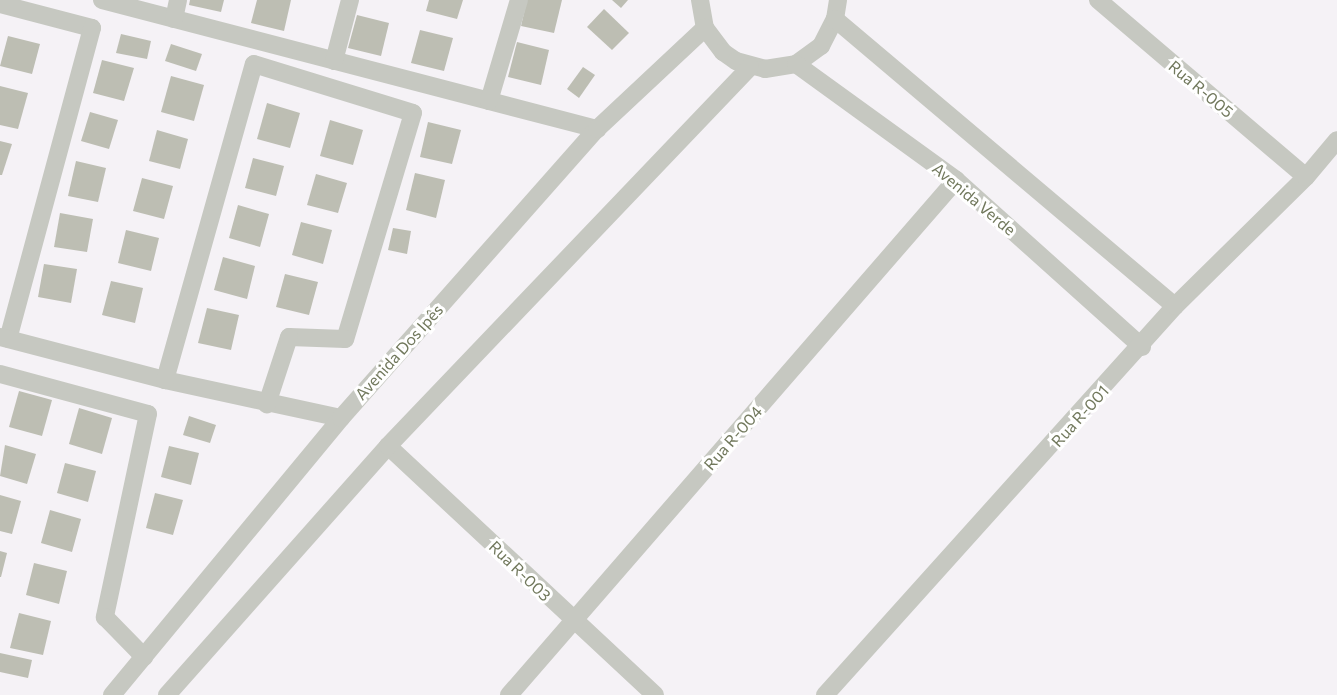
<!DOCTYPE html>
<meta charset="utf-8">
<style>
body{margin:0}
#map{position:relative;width:1337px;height:695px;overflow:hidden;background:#f5f2f6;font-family:Commissioner,sans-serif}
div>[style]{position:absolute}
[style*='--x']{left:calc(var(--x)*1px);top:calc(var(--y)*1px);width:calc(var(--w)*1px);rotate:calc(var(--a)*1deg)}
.building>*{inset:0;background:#bdbeb3}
.minor>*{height:18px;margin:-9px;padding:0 9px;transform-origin:9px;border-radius:9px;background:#c6c8c1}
span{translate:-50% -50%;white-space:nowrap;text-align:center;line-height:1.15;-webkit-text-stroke:6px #fff;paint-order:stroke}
.street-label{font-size:16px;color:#71785c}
</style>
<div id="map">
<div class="building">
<i style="clip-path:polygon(190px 0,224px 0,221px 12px,189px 5px)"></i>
<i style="clip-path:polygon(257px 0,291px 0,284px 31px,251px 23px)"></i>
<i style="clip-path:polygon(429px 0,463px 0,457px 19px,426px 11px)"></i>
<i style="clip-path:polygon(527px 0,562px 0,554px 33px,521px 26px)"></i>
<i style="clip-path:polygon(612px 0,628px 0,621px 8px)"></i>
<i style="clip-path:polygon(604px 9px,629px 33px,612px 50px,587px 27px)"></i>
<i style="clip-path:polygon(357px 15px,389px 23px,381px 56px,348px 48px)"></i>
<i style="clip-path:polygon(420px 30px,453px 38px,444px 71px,411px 63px)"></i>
<i style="clip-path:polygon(121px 34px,151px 41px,147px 59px,116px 53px)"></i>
<i style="clip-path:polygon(8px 36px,40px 44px,32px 74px,0 66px)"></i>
<i style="clip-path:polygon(517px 42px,549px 50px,541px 85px,508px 77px)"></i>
<i style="clip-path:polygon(171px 44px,202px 54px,196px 71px,165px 61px)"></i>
<i style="clip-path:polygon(102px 60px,134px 68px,124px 101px,93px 93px)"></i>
<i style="clip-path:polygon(583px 67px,595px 75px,579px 98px,567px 89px)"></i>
<i style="clip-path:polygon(171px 76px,204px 85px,194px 121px,161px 112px)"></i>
<i style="clip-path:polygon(0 86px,28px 93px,18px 129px,0 125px)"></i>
<i style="clip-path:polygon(267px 103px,300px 113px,290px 148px,257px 139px)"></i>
<i style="clip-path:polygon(90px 112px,118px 120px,109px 149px,81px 141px)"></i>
<i style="clip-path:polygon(330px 120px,363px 130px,353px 165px,320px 156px)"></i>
<i style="clip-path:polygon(428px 122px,461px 130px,452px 164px,420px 157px)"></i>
<i style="clip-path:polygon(157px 130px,188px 139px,180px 169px,149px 161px)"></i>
<i style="clip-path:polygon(0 141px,12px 144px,2px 175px,0 175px)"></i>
<i style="clip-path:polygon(253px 158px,284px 166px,276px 196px,245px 188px)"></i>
<i style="clip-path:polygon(76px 161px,106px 168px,98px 202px,68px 196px)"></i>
<i style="clip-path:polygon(415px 173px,445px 180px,436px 218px,406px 210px)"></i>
<i style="clip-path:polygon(316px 174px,347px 183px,338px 213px,307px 205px)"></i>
<i style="clip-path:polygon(142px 178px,173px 186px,164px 219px,133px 211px)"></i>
<i style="clip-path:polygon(238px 205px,269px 214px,260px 247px,229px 238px)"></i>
<i style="clip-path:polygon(60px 213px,93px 219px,87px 252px,54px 247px)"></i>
<i style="clip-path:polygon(301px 222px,332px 230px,323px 264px,292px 255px)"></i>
<i style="clip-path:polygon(393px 228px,411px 231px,407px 254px,388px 250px)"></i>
<i style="clip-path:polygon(126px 230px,159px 238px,151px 271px,118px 263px)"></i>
<i style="clip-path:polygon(223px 257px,255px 266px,247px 299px,214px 290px)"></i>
<i style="clip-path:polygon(44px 264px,77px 269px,71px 303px,38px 297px)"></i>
<i style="clip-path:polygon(285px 274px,318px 282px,309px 315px,276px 307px)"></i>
<i style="clip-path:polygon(111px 281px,143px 288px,135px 323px,102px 315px)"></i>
<i style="clip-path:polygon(207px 308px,239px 315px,231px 350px,198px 343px)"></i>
<i style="clip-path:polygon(19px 391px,52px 400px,42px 436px,9px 427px)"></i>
<i style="clip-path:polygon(79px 408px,112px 418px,102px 454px,69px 444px)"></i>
<i style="clip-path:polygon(189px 416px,216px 425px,210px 443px,183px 435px)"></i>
<i style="clip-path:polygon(5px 445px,36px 454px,27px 484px,0 476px)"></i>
<i style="clip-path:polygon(169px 446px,199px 453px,191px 485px,161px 477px)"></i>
<i style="clip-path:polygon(65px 463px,96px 471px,88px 502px,57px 493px)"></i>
<i style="clip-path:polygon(155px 493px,183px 500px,173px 535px,146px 528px)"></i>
<i style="clip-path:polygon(0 495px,21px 501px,12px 534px,0 531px)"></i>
<i style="clip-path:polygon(50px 510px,81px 519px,72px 552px,41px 543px)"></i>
<i style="clip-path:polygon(0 551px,7px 553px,1px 577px,0 577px)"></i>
<i style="clip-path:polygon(34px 563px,67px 571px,59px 604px,26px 595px)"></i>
<i style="clip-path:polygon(19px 613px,51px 621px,43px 655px,10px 648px)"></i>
<i style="clip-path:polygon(0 653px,32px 660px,28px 678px,0 672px)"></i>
</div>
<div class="minor">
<i style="--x:102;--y:0;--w:512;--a:14.61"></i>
<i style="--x:700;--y:0;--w:28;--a:80"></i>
<i style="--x:705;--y:28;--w:30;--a:53"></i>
<i style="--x:723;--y:52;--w:16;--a:35"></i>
<i style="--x:736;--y:61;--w:30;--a:15"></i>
<i style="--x:765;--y:69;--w:31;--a:-9"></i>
<i style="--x:796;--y:64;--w:31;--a:-36"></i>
<i style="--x:821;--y:46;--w:30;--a:-63"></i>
<i style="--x:835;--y:19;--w:19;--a:-81"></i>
<i style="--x:1098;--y:0;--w:273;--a:40.4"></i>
<i style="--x:0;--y:4;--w:95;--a:14.6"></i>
<i style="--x:92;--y:28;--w:322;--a:105.1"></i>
<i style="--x:174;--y:19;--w:19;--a:-78"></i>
<i style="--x:835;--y:19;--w:445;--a:40.2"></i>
<i style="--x:334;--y:61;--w:63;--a:-75.3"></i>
<i style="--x:796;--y:64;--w:198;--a:35.9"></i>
<i style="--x:956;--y:180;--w:250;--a:41.9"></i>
<i style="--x:489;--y:101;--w:105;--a:-73.5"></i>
<i style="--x:0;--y:337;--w:171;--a:14.6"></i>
<i style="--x:165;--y:380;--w:180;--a:12.2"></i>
<i style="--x:0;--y:374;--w:153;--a:15.1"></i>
<i style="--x:148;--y:414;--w:208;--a:102"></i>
<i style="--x:105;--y:617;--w:56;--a:45.7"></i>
<i style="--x:165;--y:380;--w:328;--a:-74.3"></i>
<i style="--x:254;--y:64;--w:166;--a:17.1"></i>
<i style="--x:413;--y:113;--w:236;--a:106.7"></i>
<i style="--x:345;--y:339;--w:56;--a:-178"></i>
<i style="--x:289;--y:337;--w:71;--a:108.2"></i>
<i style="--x:388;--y:446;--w:365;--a:43"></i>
<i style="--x:112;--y:695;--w:359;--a:-50.4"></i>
<i style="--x:341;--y:418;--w:386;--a:-48.5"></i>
<i style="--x:597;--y:129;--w:148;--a:-43.1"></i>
<i style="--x:167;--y:695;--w:333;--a:-48.4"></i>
<i style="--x:388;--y:446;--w:524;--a:-46.31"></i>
<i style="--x:509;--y:695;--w:682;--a:-49.04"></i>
<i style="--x:825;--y:695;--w:523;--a:-48.02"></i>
<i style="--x:1175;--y:306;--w:184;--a:-44.6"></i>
<i style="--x:1306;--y:177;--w:48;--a:-50"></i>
</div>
<div class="street-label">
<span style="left:1201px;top:89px;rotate:40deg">Rua R-005</span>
<span style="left:974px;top:199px;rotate:40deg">Avenida Verde</span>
<span style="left:399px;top:352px;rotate:-48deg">Avenida Dos Ipês</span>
<span style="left:1080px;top:416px;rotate:-48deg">Rua R-001</span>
<span style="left:733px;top:438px;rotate:-49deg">Rua R-004</span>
<span style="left:520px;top:571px;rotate:44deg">Rua R-003</span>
</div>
</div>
